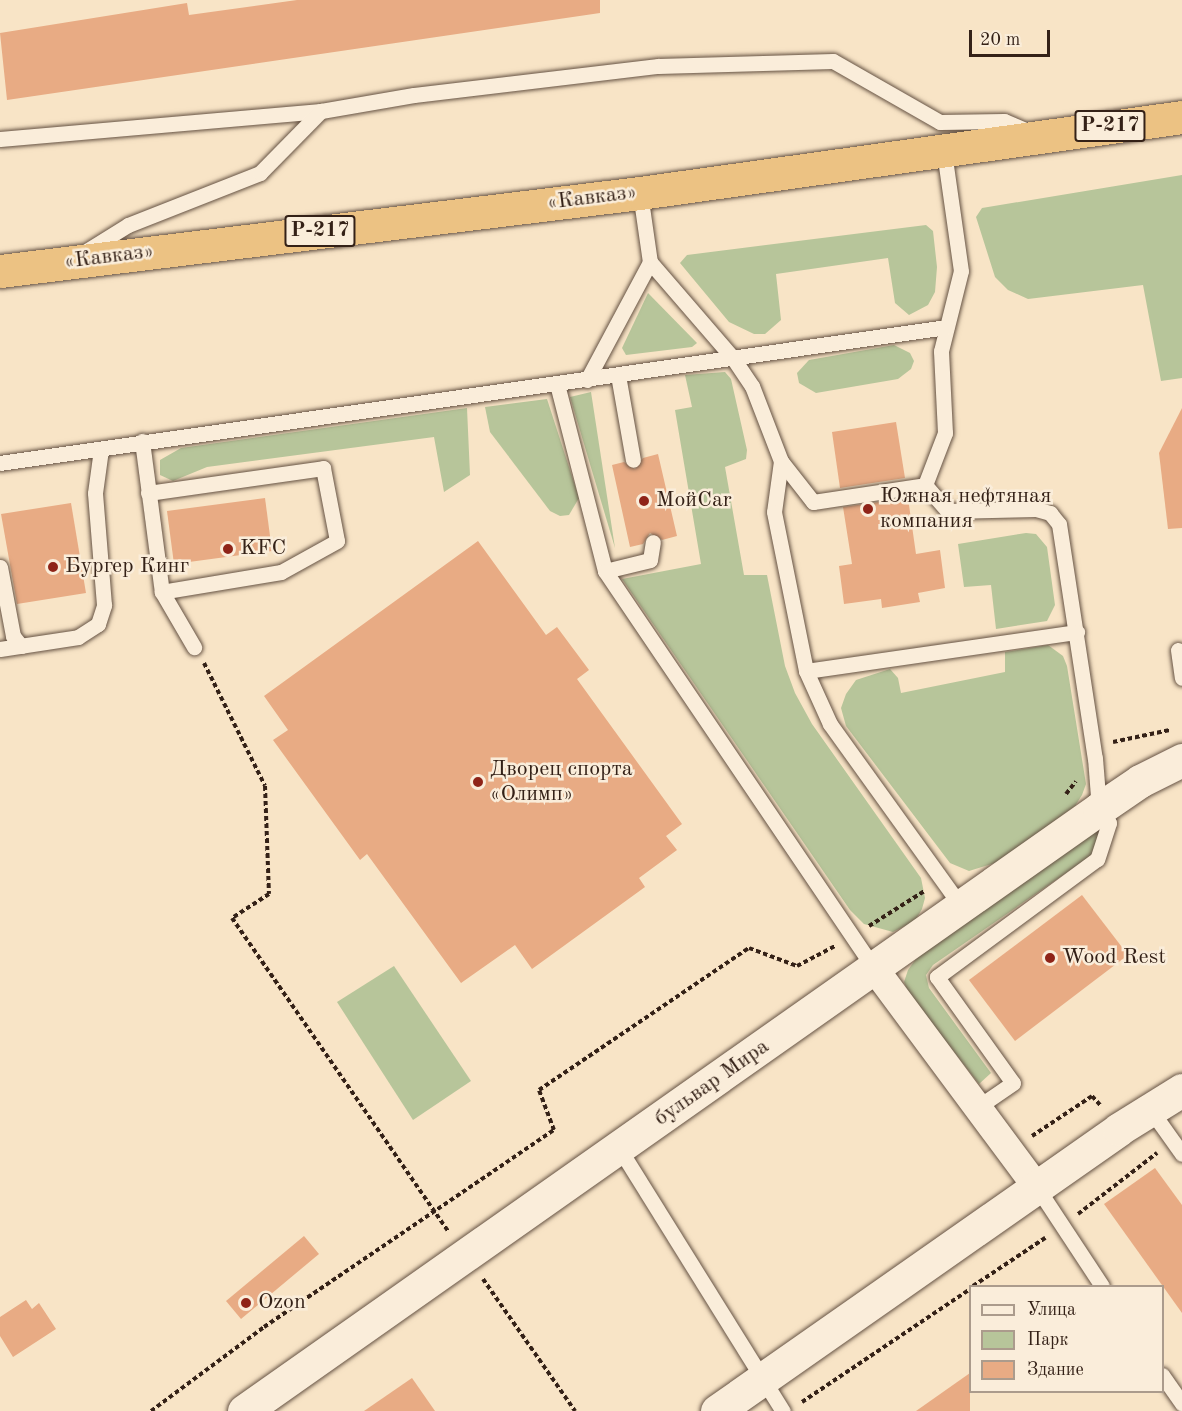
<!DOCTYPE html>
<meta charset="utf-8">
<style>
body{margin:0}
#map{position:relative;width:1182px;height:1411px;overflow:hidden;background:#f8e4c6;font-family:"Old Standard TT",serif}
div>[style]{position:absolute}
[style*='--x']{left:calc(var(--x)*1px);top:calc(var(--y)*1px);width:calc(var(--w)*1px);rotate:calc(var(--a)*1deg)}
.green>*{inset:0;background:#b7c59a}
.building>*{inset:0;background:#e8ab84}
.path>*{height:4px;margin-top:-2px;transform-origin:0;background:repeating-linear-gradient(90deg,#342117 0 4.5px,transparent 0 7.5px)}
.roads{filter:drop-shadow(0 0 2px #655243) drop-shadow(0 0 2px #655243)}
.service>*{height:15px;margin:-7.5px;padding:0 7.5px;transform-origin:7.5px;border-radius:7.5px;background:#faedda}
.minor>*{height:28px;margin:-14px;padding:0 14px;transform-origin:14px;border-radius:14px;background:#faedda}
.tertiary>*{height:33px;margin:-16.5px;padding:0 16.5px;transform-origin:16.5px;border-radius:16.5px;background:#faedda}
.trunk>*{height:33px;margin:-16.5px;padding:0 16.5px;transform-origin:16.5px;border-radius:16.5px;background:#ecc283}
.dots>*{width:16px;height:16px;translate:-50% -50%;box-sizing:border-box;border:3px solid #faedda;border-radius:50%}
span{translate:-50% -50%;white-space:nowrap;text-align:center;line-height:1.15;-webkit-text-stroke:5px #faedda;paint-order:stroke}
.shield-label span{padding:2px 4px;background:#faedda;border:2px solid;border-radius:4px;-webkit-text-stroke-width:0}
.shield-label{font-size:21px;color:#342117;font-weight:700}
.street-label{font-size:22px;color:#342117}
.poi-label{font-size:22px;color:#342117}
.left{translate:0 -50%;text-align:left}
.legend{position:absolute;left:969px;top:1285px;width:195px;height:108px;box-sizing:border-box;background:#faedda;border:2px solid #ab9b8c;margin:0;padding:8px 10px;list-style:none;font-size:18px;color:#342117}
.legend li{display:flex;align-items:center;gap:12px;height:30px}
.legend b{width:30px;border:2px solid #ab9b8c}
.scale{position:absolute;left:969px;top:30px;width:81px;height:27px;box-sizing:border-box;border:3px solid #342117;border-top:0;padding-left:8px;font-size:18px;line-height:21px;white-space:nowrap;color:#342117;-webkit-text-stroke:4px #faedda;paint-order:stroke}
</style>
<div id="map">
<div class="green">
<i style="clip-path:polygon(1182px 175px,1182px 378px,1161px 381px,1143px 285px,1028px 299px,1008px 290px,995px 277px,976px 217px,982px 208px)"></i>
<i style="clip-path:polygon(926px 225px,933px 231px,937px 267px,935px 292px,928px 305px,909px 315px,895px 303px,888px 258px,776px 274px,781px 320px,765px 334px,754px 334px,729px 322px,680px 263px,687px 255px)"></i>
<i style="clip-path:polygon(648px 293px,697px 343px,692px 347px,626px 355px,622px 348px)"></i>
<i style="clip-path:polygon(894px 345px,910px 353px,914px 361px,911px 369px,898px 379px,816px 393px,799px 383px,797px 373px,809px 360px)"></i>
<i style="clip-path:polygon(725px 372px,731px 379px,747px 450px,746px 459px,725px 467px,744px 575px,767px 575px,785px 666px,795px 693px,812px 724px,921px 878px,925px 898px,922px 909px,915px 921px,893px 932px,864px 924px,850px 910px,622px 579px,701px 564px,675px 410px,692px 407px,685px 375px)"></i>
<i style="clip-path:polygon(591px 392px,615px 548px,570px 397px)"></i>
<i style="clip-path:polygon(547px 399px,579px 498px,569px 515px,560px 516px,550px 511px,490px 432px,485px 407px)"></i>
<i style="clip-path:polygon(467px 408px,470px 475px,444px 492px,434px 437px,207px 467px,173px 481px,160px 475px,160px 460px,181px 448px)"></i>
<i style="clip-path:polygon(1026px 533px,1036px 534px,1047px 547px,1055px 605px,1047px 621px,996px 629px,991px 585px,964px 587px,958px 544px)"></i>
<i style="clip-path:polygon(1048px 645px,1063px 656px,1067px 666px,1086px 784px,1082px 795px,1075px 806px,998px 862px,969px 871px,950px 863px,846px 726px,841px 708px,846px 694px,856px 680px,890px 669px,898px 678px,901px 693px,1005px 672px,1005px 652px)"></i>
<i style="clip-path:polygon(1102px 826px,1092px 855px,933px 965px,926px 975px,929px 988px,991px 1073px,979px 1084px,909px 994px,904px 982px,908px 970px,918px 956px)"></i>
<i style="clip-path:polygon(394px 966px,471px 1081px,413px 1120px,337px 1002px)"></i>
</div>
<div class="building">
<i style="clip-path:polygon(297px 0,600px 0,600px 13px,7px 100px,0 33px,187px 3px,189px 15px)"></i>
<i style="clip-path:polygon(1182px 408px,1182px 528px,1168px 529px,1159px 453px)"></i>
<i style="clip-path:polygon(896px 422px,905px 478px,840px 488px,832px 432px)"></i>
<i style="clip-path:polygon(658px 454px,677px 536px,662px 540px,650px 533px,643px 544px,630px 547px,612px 465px,624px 462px,635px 469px,643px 458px)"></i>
<i style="clip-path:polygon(265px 498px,272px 551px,174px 564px,167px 511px)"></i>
<i style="clip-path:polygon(908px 498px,916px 554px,940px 550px,945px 588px,918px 593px,920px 602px,882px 608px,881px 599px,844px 604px,839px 566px,852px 564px,843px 507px)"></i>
<i style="clip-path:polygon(71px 503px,86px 593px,17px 604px,1px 514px)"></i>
<i style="clip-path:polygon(478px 541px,546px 635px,557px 627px,589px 670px,577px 679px,682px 824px,666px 836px,677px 850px,639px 878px,645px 887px,532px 969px,515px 945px,461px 983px,367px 854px,360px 860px,273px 740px,288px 730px,264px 696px)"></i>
<i style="clip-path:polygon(1082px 895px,1128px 955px,1015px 1041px,969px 980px)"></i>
<i style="clip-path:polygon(1155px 1168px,1182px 1205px,1182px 1313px,1104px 1204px)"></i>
<i style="clip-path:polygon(304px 1236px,319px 1254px,241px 1319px,226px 1301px)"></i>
<i style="clip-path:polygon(26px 1300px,32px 1309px,39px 1303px,56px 1329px,13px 1357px,0 1336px,0 1317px)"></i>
<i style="clip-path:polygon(970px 1373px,970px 1411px,916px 1411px)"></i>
<i style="clip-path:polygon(412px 1378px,435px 1411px,364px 1411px)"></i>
</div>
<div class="path">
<i style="--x:204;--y:663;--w:137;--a:63.6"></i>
<i style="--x:265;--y:786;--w:108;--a:87.9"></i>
<i style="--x:269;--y:894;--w:44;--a:147"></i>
<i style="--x:232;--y:918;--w:382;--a:55.4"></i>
<i style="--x:1113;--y:742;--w:58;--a:-11.9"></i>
<i style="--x:1066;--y:794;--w:16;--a:-52"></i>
<i style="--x:869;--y:926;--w:67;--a:-32.3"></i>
<i style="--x:1032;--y:1136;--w:72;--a:-33.7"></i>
<i style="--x:1092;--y:1096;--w:12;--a:48"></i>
<i style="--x:1078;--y:1214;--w:100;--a:-37.7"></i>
<i style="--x:483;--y:1279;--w:161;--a:55.1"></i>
<i style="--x:973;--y:1286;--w:87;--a:-33.7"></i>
<i style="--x:802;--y:1402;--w:202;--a:-33.9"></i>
<i style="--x:151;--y:1411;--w:141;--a:-36.6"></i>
<i style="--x:264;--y:1327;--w:351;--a:-34.2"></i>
<i style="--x:554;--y:1130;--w:43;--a:-110.6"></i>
<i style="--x:539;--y:1090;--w:254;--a:-34.1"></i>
<i style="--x:749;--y:948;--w:51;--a:20.6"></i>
<i style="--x:797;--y:966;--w:43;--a:-27.8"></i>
</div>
<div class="roads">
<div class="service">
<i style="--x:0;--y:139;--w:322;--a:-5"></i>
<i style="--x:321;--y:111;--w:94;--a:-9.8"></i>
<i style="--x:414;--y:95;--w:246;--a:-6.8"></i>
<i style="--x:658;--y:66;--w:175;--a:-1.6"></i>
<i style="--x:833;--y:61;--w:123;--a:29.7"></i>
<i style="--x:940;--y:122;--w:64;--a:-0.9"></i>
<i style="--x:1004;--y:121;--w:28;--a:23"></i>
<i style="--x:640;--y:193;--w:70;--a:81.8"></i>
<i style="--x:650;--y:262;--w:127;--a:49.2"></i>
<i style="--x:733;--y:358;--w:34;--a:56"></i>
<i style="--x:752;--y:386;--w:80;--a:68.9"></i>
<i style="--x:781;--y:461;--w:52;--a:52"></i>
<i style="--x:813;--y:502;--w:113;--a:-8.6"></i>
<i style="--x:925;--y:485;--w:56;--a:-69"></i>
<i style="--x:945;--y:433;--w:82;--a:-92.8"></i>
<i style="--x:941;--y:351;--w:82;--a:-76"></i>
<i style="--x:961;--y:271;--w:120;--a:-98.1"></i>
<i style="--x:83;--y:253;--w:53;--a:-31.9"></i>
<i style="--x:128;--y:225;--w:142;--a:-21.5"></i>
<i style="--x:260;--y:173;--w:87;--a:-45.5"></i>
<i style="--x:618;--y:375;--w:86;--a:80"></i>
<i style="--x:587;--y:380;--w:134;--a:-61.9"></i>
<i style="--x:557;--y:384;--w:193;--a:75.6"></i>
<i style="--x:605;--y:571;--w:480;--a:55.9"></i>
<i style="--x:142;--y:441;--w:152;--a:82.5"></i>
<i style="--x:781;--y:461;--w:51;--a:97.8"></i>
<i style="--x:774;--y:512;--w:162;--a:78.6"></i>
<i style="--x:806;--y:671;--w:58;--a:65.6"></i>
<i style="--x:830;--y:724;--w:224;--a:54.3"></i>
<i style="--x:0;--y:463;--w:956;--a:-8.18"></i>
<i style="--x:925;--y:485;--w:35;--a:49"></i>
<i style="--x:948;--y:511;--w:88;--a:-1.3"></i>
<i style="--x:1036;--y:509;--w:15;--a:16"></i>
<i style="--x:1050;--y:513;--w:14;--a:51"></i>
<i style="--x:1059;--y:524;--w:237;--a:81.3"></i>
<i style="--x:1095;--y:758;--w:51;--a:85.5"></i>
<i style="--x:1099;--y:809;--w:17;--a:54"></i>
<i style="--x:1109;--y:823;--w:38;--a:108"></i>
<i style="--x:1097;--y:859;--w:199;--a:143.6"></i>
<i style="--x:937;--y:977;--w:130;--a:54.4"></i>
<i style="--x:1013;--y:1083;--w:46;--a:145.6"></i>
<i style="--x:148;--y:493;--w:177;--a:-8.1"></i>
<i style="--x:323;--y:468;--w:74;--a:79.1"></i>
<i style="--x:337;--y:541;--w:64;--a:151"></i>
<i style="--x:281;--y:572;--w:121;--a:170.5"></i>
<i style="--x:162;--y:592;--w:64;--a:59.8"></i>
<i style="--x:0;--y:567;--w:70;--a:79.3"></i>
<i style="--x:13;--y:636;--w:13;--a:51"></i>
<i style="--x:605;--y:571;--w:46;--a:-13.7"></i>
<i style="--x:650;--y:560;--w:18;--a:-81"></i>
<i style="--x:0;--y:649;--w:79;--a:-8.7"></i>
<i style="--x:78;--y:637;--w:24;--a:-33"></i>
<i style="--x:98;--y:624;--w:20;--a:-72"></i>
<i style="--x:104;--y:605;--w:112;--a:-94.6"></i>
<i style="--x:95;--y:493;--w:44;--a:-82.2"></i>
<i style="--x:1178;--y:650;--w:28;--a:82"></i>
<i style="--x:806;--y:671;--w:274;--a:-8.2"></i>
<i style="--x:1150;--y:1109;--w:55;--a:54.6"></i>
<i style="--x:619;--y:1148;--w:310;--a:58.1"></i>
<i style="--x:1038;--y:1189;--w:116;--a:56.6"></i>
<i style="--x:1162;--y:1375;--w:35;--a:55"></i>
</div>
<div class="minor">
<i style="--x:874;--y:968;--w:275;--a:53.4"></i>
</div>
<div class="tertiary">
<i style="--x:244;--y:1411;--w:1046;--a:-35.15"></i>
<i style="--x:1099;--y:809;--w:50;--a:-34.3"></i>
<i style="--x:1140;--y:781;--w:47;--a:-26.6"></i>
<i style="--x:717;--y:1411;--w:491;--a:-35"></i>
<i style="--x:1119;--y:1129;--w:74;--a:-31.8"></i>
</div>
<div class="trunk">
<i style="--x:0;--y:271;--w:645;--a:-6.95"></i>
<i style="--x:640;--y:193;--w:547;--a:-7.98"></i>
</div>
</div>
<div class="dots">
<i style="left:644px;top:501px;background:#8f2418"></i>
<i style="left:868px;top:509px;background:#8f2418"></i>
<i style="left:228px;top:549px;background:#8f2418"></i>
<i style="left:53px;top:567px;background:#8f2418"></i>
<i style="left:478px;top:782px;background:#8f2418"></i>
<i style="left:1050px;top:958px;background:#8f2418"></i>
<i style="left:246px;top:1303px;background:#8f2418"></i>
</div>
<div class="shield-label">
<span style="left:1110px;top:126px">Р-217</span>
<span style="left:320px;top:231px">Р-217</span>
</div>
<div class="street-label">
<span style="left:592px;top:198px;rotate:-7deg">«Кавказ»</span>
<span style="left:109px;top:257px;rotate:-7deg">«Кавказ»</span>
<span style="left:712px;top:1083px;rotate:-35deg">бульвар Мира</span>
</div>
<div class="poi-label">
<span class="left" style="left:880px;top:509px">Южная нефтяная<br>компания</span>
<span class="left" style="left:656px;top:501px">МойCar</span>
<span class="left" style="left:240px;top:549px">KFC</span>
<span class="left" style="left:65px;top:567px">Бургер Кинг</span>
<span class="left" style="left:490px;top:782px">Дворец спорта<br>«Олимп»</span>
<span class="left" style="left:1062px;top:958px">Wood Rest</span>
<span class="left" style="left:258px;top:1303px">Ozon</span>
</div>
<ul class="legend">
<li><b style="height:8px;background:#faedda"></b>Улица</li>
<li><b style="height:16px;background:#b7c59a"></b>Парк</li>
<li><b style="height:16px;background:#e8ab84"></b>Здание</li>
</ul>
<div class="scale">20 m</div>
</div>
